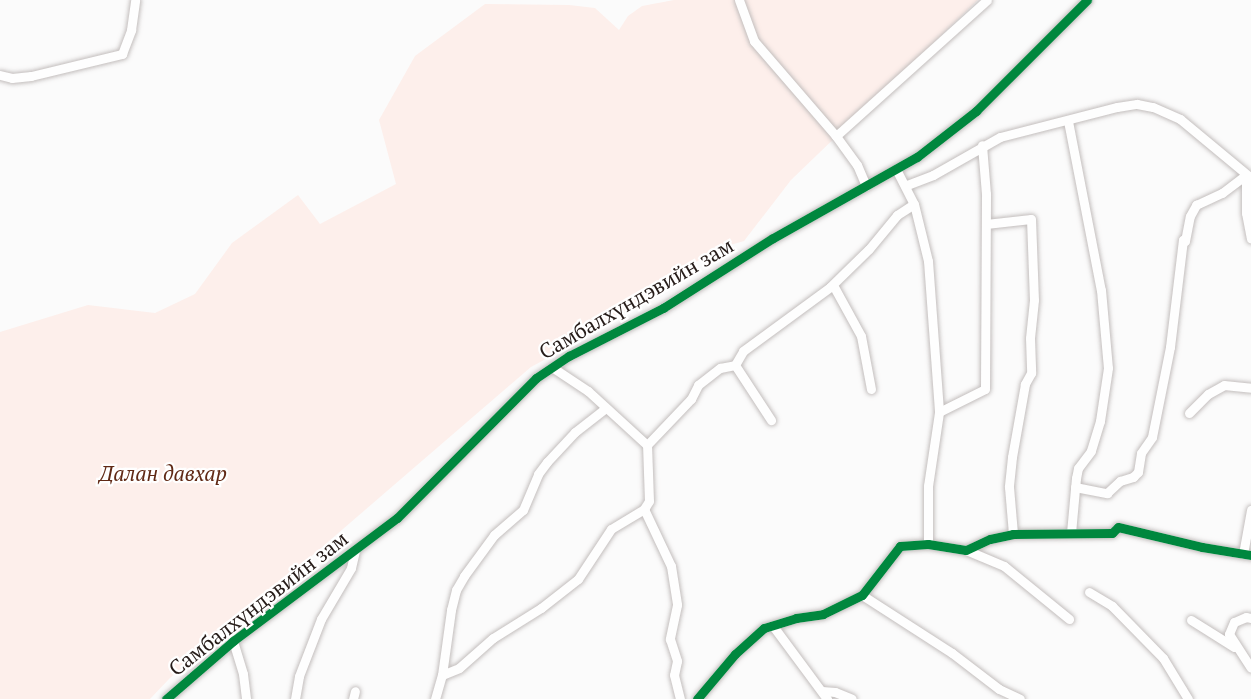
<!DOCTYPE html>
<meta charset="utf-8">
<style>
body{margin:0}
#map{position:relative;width:1251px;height:699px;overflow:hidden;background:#fbfbfb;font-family:"PT Serif",serif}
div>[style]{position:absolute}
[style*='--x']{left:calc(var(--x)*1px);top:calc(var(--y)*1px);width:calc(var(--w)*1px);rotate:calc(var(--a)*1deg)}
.green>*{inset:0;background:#fdefeb}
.roads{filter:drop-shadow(0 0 2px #c3bebd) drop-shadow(0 0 2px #c3bebd)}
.minor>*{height:9px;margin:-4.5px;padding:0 4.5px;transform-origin:4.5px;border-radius:4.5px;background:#fefefe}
.cycleway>*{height:9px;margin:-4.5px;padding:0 4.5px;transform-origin:4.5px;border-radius:4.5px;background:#00873e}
span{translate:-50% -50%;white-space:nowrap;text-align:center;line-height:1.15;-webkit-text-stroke:4.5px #fff;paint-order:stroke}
.street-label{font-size:21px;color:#251b18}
.park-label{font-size:21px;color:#602915;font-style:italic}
</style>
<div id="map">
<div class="green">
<i style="clip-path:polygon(674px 0,978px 0,791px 180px,744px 241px,713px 250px,605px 327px,531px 367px,170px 678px,150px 699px,0 699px,0 332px,88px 305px,155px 313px,195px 294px,232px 243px,298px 195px,320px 224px,396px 184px,379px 120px,415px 56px,485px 4px,569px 5px,595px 8px,619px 30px,628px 16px,642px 6px)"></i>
</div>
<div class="roads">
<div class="minor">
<i style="--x:739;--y:0;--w:44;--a:69.9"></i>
<i style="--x:754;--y:41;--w:125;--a:49.2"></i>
<i style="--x:0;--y:75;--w:12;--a:14"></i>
<i style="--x:12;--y:78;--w:19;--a:-6"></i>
<i style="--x:31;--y:76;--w:94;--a:-13.6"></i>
<i style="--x:122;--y:54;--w:26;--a:-69"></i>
<i style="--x:131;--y:30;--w:30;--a:-82"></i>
<i style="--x:1068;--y:121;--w:172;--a:79"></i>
<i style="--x:1101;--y:290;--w:78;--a:84.9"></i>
<i style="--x:1108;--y:368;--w:54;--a:98.6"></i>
<i style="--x:1100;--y:421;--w:31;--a:107"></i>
<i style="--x:1091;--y:451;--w:21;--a:127"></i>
<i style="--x:1078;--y:468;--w:10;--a:101"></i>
<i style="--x:1076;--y:478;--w:55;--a:95.2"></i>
<i style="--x:896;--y:169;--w:39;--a:63"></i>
<i style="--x:914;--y:204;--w:59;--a:76.2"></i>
<i style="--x:928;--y:261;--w:151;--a:85.8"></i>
<i style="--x:1246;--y:175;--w:38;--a:90"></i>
<i style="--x:1246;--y:213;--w:26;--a:79"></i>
<i style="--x:907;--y:185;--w:28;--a:-21"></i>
<i style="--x:933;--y:175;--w:77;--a:-29.6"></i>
<i style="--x:1000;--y:137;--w:121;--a:-14.4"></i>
<i style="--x:1117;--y:107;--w:20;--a:-9"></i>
<i style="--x:1137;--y:104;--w:16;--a:11"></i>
<i style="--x:1153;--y:107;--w:30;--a:24"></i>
<i style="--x:1180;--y:119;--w:92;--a:39.7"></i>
<i style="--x:866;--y:186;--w:23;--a:-113"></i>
<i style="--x:857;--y:165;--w:36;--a:-126"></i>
<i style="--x:836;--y:136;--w:203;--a:-42"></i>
<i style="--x:986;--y:224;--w:45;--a:-6.3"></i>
<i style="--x:1031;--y:219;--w:81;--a:87.9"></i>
<i style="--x:1034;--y:300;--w:38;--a:96"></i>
<i style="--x:1030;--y:338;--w:35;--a:88"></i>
<i style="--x:1031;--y:373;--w:13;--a:119"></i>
<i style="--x:1025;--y:384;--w:74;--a:100.1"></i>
<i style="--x:1012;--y:457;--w:30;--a:96"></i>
<i style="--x:1009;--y:487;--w:47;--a:85.1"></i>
<i style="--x:833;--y:285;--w:58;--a:61.2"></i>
<i style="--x:861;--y:336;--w:54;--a:79.3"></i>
<i style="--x:735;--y:365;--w:66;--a:56.8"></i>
<i style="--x:1189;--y:413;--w:27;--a:-45"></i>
<i style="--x:1208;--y:394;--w:18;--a:-29"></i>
<i style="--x:1224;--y:385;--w:27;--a:6"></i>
<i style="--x:647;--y:445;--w:64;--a:-46.3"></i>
<i style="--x:691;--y:399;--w:16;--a:-63"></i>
<i style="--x:698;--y:385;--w:28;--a:-38"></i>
<i style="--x:720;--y:368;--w:15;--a:-11"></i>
<i style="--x:735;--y:365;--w:16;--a:-60"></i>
<i style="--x:743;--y:351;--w:108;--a:-36.3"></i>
<i style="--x:830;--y:287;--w:54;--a:-44.3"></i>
<i style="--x:869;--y:249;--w:44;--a:-50.5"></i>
<i style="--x:897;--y:215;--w:20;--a:-33"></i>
<i style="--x:1075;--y:487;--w:33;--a:11"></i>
<i style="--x:1107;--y:493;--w:18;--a:-43"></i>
<i style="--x:1120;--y:481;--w:14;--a:-17"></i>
<i style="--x:1133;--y:477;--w:7;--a:-45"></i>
<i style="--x:1138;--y:472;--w:19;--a:-81"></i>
<i style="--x:1141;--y:453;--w:19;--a:-55"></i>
<i style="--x:1152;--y:437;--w:92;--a:-78.7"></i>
<i style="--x:1170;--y:347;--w:108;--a:-83.1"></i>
<i style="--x:1183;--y:240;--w:2;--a:27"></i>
<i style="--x:1185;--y:241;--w:25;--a:-79"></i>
<i style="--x:1190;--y:216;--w:13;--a:-61"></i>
<i style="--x:1196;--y:205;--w:29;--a:-25"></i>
<i style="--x:1222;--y:193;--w:30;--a:-37"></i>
<i style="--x:644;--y:509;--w:63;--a:64.7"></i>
<i style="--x:671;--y:566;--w:39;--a:81"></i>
<i style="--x:677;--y:605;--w:35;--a:102"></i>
<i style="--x:670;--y:639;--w:23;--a:72"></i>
<i style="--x:677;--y:661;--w:14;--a:102"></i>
<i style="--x:674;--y:675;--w:25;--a:76"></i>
<i style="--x:928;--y:544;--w:58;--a:-90"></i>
<i style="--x:928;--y:486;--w:75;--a:-81.5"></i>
<i style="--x:939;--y:412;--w:51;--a:-26.6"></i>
<i style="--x:985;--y:389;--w:195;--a:-89.7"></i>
<i style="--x:986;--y:194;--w:49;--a:-94.7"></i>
<i style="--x:966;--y:550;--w:41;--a:22.8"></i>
<i style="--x:1004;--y:566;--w:84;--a:39.2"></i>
<i style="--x:1243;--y:554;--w:45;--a:-79.7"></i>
<i style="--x:1089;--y:592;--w:27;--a:31"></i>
<i style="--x:1112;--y:606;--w:73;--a:45.6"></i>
<i style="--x:1163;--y:658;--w:48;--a:58.6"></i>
<i style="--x:862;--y:595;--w:107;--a:32.8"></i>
<i style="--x:952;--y:653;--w:59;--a:37.5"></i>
<i style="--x:999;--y:689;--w:23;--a:25"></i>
<i style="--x:1251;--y:618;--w:5;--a:-169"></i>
<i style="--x:1246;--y:617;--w:13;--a:157"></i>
<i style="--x:1234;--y:622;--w:13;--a:113"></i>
<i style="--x:1229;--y:634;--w:40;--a:57.1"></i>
<i style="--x:1191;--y:620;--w:51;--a:32.1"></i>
<i style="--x:773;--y:626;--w:91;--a:53.5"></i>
<i style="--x:233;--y:641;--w:34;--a:73"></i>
<i style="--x:243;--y:674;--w:25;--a:83"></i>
<i style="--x:442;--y:675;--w:66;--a:-82.1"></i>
<i style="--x:451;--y:610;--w:21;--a:-76"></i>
<i style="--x:456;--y:590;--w:16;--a:-60"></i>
<i style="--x:464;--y:576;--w:51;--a:-53.8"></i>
<i style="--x:494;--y:535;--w:38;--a:-41"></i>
<i style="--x:523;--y:510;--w:39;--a:-67"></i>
<i style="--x:538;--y:474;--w:15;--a:-53"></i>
<i style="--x:547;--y:462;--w:41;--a:-47"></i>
<i style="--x:575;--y:432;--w:39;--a:-38"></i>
<i style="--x:822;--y:691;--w:13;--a:4"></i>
<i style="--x:835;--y:692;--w:18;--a:22"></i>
<i style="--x:166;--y:699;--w:89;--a:-40.9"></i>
<i style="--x:233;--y:641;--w:205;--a:-36.9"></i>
<i style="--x:397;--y:518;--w:197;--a:-45.2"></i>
<i style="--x:536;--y:378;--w:40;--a:-34"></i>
<i style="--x:569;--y:356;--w:106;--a:-27.1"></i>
<i style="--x:663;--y:308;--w:130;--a:-32.5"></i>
<i style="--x:773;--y:238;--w:165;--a:-29.4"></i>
<i style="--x:917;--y:157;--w:75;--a:-37.9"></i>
<i style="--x:976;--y:111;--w:157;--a:-45"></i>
<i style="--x:295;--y:699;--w:23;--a:-80"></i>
<i style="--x:299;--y:676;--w:61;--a:-68.9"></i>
<i style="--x:321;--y:619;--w:59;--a:-59.5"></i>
<i style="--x:351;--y:568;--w:18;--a:-77"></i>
<i style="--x:353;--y:699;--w:8;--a:-76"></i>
<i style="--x:435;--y:699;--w:25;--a:-74"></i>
<i style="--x:442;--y:675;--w:18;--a:-22"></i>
<i style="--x:459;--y:668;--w:45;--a:-41.4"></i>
<i style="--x:493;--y:638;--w:57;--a:-32"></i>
<i style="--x:541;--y:608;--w:47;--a:-38.1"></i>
<i style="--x:578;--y:579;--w:60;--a:-56.6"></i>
<i style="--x:611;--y:529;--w:39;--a:-31"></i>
<i style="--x:644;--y:509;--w:9;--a:-58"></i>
<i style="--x:649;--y:501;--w:56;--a:-92"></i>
<i style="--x:647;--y:445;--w:80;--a:-137.5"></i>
<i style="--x:588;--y:391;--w:43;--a:-146.3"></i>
<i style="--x:697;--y:699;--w:59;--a:-49.8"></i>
<i style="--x:735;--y:654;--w:39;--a:-42"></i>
<i style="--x:764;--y:628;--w:34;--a:-17"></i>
<i style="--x:796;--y:618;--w:27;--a:-8"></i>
<i style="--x:823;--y:614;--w:43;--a:-26"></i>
<i style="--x:862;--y:595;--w:62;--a:-52.2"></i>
<i style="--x:900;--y:546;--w:28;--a:-4"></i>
<i style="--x:928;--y:544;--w:38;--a:9"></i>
<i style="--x:966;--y:550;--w:26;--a:-25"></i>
<i style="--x:990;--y:539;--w:24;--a:-12"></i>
<i style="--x:1013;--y:534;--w:99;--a:-0.6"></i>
<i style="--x:1112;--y:533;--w:8;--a:-45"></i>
<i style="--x:1118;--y:527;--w:86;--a:13.4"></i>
<i style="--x:1202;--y:547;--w:50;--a:9.3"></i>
</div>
</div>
<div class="cycleway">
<i style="--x:166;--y:699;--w:89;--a:-40.9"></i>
<i style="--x:233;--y:641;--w:205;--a:-36.9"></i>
<i style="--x:397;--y:518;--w:197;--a:-45.2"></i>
<i style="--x:536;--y:378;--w:40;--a:-34"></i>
<i style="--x:569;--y:356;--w:106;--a:-27.1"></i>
<i style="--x:663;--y:308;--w:130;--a:-32.5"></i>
<i style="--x:773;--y:238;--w:165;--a:-29.4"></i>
<i style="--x:917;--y:157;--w:75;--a:-37.9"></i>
<i style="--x:976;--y:111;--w:157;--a:-45"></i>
<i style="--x:697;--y:699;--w:59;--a:-49.8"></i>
<i style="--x:735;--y:654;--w:39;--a:-42"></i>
<i style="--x:764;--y:628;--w:34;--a:-17"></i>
<i style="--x:796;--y:618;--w:27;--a:-8"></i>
<i style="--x:823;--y:614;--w:43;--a:-26"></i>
<i style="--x:862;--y:595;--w:62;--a:-52.2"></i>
<i style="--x:900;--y:546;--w:28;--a:-4"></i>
<i style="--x:928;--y:544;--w:38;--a:9"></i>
<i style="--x:966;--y:550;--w:26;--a:-25"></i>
<i style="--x:990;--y:539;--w:24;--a:-12"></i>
<i style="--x:1013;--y:534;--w:99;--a:-0.6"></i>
<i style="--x:1112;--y:533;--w:8;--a:-45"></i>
<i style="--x:1118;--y:527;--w:86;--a:13.4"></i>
<i style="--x:1202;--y:547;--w:50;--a:9.3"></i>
</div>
<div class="street-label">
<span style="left:636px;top:298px;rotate:-30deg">Самбалхүндэвийн зам</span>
<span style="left:258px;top:603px;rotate:-38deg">Самбалхүндэвийн зам</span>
</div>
<div class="park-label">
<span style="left:163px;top:473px">Далан давхар</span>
</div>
</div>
